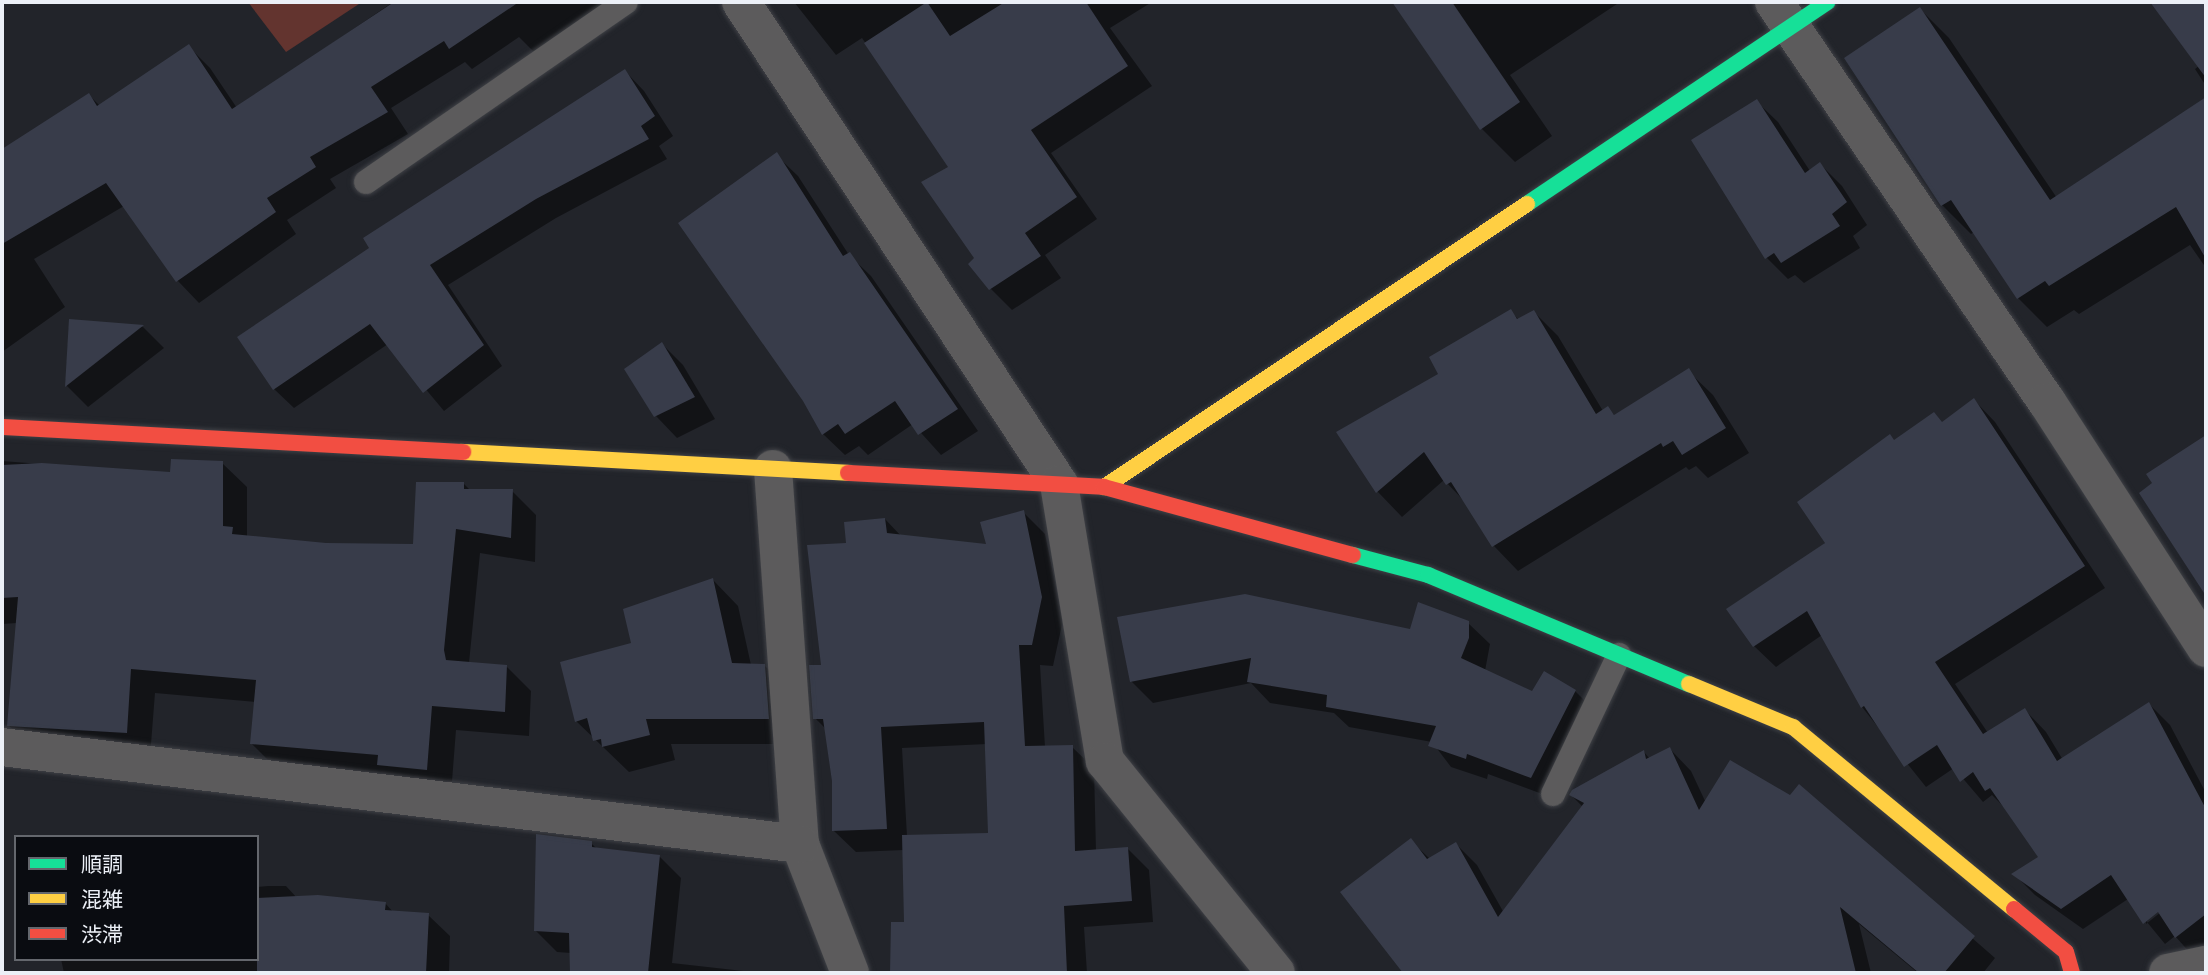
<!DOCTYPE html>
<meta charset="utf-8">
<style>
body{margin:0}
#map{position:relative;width:2208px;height:975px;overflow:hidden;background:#22242a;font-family:Poppins,"Noto Sans JP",sans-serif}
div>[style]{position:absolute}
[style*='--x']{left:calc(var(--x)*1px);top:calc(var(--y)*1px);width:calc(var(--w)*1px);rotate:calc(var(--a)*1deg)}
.green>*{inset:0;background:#63342f}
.shadow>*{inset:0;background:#0007}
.building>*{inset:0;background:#383c4a}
.roads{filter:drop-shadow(0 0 2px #3f4146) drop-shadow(0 0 2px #3f4146)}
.lane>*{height:24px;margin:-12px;padding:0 12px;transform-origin:12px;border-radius:12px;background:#5c5b5c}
.street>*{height:38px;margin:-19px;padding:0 19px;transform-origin:19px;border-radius:19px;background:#5c5b5c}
.fast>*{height:16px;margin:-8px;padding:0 8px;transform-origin:8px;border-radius:8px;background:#16e098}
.slow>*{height:16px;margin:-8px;padding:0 8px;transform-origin:8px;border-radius:8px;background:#ffcf43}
.jam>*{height:16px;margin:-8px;padding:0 8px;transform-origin:8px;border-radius:8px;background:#f24e42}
span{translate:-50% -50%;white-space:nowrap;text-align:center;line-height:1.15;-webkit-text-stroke:5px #0a0c11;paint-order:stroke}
.frame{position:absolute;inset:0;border:4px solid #ecf0f7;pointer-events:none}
.legend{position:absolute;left:14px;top:835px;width:245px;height:126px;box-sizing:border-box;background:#0a0c11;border:2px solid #64676d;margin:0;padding:9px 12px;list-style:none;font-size:21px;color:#ecf0f7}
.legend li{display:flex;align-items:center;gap:14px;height:35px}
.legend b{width:35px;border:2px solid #64676d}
</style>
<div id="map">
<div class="green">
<i style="clip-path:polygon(248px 2px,362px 2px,286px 52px)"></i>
</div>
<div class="shadow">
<i style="clip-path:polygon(393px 2px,637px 2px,541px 59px,519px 37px,472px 69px,465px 62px,391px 108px,408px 134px,330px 179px,336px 188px,287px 220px,296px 234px,199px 303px,178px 281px,124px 206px,34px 259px,65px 307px,2px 352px,2px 153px,89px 95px,100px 106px,189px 47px,210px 68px,237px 108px)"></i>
<i style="clip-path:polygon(794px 2px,1152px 2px,1110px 28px,1152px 86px,1051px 153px,1097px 219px,1045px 255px,1061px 278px,1012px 310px,991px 289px,976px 258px,951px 168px,862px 38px,836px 55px)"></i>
<i style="clip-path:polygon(1394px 2px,1620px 2px,1510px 75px,1552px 136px,1515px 162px,1482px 129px)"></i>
<i style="clip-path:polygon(2154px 2px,2206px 2px,2206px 86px,2195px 69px,2199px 66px)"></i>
<i style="clip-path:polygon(1920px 9px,1949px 38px,2057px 198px,2206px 99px,2206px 268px,2190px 245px,2079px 314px,2074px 310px,2047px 327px,2018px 298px,1974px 232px,1971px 234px,1942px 205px,1847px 58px)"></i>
<i style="clip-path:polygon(625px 71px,644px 91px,673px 136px,659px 146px,667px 159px,556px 218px,448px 285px,502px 366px,444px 411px,388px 344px,294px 408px,274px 389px,372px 249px)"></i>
<i style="clip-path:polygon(1756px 101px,1778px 122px,1810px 171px,1820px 164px,1842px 186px,1867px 225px,1853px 236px,1860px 248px,1804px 283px,1795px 275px,1788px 279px,1767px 258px)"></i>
<i style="clip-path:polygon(776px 155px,798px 176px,849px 255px,871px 276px,978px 431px,941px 455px,913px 424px,868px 455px,859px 446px,845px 455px,823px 434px)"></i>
<i style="clip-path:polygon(1511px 312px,1519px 320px,1534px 312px,1558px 336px,1603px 411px,1608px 408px,1615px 416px,1688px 371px,1713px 395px,1749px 453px,1708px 478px,1696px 466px,1689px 470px,1686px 467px,1518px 571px,1494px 546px,1466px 503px,1444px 480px,1402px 517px,1378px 492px,1339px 433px,1441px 374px)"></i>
<i style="clip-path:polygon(71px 321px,143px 327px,164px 348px,88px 407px,67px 386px)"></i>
<i style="clip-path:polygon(662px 344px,683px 365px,715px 419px,677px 438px,656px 416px)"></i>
<i style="clip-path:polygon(evenodd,1974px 400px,1995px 422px,2105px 588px,1955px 684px,1988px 733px,2025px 710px,2046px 732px,2063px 760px,2149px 704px,2170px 725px,2206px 793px,2206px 962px,2201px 965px,2175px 936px,2165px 944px,2128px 899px,2083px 929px,2035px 895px,2014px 874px,2040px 857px,2008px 811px,1992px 795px,1983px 802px,1954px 768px,1926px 787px,1862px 707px,1822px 635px,1776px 667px,1754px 646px,1895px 441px,1943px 424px,1974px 400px,2164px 905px,2166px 908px,2146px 924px,2146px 919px,2164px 905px)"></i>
<i style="clip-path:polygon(2206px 437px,2206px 589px,2148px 474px)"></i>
<i style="clip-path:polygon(2px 461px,172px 474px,222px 463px,247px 487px,247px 538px,288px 544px,415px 546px,463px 483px,471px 491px,512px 491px,536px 515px,535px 562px,480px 553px,469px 663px,506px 666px,531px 691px,529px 736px,456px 730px,451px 794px,276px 768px,251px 743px,256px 702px,155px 693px,150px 757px,33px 749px,8px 725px,17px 623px,2px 624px)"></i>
<i style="clip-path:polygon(evenodd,1023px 512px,1045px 534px,1063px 620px,1053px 666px,1040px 665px,1045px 747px,1072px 747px,1094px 768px,1096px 851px,1127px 848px,1149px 870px,1153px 922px,1084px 927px,1087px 973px,891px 973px,892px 924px,906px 924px,904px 850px,856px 852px,834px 831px,834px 781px,826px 729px,815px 718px,848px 544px,885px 519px,902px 537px,988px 546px,1023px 512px,987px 744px,990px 834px,907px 836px,902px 748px,987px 744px)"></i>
<i style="clip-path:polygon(713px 580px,738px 606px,751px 665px,764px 665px,790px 691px,794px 744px,671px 744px,675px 760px,629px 772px,576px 721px,633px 645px)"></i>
<i style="clip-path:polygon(1119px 618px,1411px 631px,1468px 623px,1490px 644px,1485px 671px,1533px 693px,1575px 691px,1596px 712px,1553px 798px,1488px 774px,1487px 779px,1451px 767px,1432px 742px,1349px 727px,1334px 713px,1270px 703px,1251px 683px,1153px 703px,1131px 681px)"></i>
<i style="clip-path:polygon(1670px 749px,1691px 771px,1706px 803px,1790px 798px,1799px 787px,1995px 958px,1983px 973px,1918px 973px,1859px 924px,1871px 973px,1405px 973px,1343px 892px,1411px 841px,1430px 859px,1456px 844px,1477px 865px,1504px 913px,1583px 807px,1571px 795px,1644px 752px,1650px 759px)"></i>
<i style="clip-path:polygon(591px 843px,598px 850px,659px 856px,681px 878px,672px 963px,761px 973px,571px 973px,571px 953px,557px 952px,536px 931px)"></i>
<i style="clip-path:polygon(268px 886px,286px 886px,298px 899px,385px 903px,394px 913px,428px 915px,450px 936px,449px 973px,64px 973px,61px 959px,257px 959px,257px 887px)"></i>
</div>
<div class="building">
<i style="clip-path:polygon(394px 2px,519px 2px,449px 49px,444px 41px,371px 87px,388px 112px,310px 157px,316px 167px,267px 198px,276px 212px,176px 282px,106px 183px,2px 244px,2px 149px,89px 93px,97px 106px,189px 44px,232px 109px)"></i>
<i style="clip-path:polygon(927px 2px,950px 36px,1005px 2px,1086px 2px,1128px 66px,1031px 130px,1077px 197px,1025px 233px,1041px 256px,989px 290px,968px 264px,974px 258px,921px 182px,948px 167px,864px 43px)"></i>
<i style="clip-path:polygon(1392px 2px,1452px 2px,1520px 102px,1480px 130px)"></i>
<i style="clip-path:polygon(2150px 2px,2206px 2px,2206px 78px)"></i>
<i style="clip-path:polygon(1920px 7px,2050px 200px,2206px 97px,2206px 259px,2176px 207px,2049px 286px,2045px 281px,2017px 299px,1951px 200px,1941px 206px,1844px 58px)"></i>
<i style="clip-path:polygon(625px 69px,655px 116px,641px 126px,649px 139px,536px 199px,430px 265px,484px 345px,423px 393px,370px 324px,273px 390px,237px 337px,369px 248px,363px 238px)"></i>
<i style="clip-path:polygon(1757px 99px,1805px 173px,1820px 162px,1847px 202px,1832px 214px,1840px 226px,1781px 263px,1774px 253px,1765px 259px,1691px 140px)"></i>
<i style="clip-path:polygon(777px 152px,843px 256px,850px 252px,958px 409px,918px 435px,895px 401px,845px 434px,838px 424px,822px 435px,803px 401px,678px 223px)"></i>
<i style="clip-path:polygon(1511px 309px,1517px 319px,1534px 310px,1596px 414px,1608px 406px,1614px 415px,1689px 368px,1726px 428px,1682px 455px,1673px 441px,1663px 447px,1661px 443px,1492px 547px,1451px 482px,1446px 485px,1424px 452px,1376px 493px,1336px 432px,1438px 374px,1429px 357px)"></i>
<i style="clip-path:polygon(69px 319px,144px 325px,65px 387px)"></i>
<i style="clip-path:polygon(662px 342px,695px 397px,654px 417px,624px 369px)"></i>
<i style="clip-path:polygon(1974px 398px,2085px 566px,1935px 662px,1983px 734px,2025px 708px,2057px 761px,2149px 702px,2206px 809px,2206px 914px,2175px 938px,2158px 912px,2143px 924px,2111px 875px,2061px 909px,2011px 874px,2038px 857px,1990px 788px,1985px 791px,1973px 772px,1960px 782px,1937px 745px,1904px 767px,1864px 706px,1861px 708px,1807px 611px,1753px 647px,1726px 609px,1825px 543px,1797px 502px,1890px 434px,1894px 440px,1934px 412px,1942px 422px)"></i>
<i style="clip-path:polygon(2206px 435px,2206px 596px,2139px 493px,2152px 483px,2146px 474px)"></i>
<i style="clip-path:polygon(171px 459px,223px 461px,223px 526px,233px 527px,232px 534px,326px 543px,413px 544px,416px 482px,464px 482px,464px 489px,513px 489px,511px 538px,456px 529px,444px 650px,446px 660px,507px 665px,505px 712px,432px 706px,427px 770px,377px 765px,378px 755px,250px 744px,256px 680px,131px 669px,127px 733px,7px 726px,18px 597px,2px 598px,2px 465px,42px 463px,170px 472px)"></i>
<i style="clip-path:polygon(1024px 510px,1042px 597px,1032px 645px,1019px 645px,1025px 746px,1073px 745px,1075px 851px,1128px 847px,1132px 901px,1064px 906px,1067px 973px,890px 973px,891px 922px,904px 922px,902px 835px,988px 833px,984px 722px,881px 727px,887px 829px,832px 831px,832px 781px,823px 719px,813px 719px,809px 665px,821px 665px,807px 545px,846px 543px,844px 522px,885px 518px,887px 533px,986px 544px,980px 522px)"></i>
<i style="clip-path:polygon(713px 578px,732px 663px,765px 664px,769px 719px,646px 719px,650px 735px,602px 747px,601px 739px,593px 741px,587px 718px,575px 722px,560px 662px,631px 643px,623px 609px)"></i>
<i style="clip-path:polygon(1245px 594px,1410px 629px,1418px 602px,1469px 621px,1469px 638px,1461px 658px,1532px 691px,1544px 671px,1576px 690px,1531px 778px,1467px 754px,1466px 759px,1428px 746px,1436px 726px,1326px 707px,1327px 695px,1247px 682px,1251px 658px,1130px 682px,1117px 617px)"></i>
<i style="clip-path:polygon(1670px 747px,1699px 810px,1730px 760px,1790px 795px,1799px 784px,1975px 936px,1944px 973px,1919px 973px,1840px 907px,1856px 973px,1403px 973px,1340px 892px,1411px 838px,1427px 859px,1456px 842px,1498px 917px,1584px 803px,1569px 795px,1572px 790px,1644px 750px,1646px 759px)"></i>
<i style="clip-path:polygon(536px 834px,592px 841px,592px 847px,660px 855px,648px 973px,570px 973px,569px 933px,534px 931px)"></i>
<i style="clip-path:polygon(318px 895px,386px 902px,385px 910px,429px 913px,426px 973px,257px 973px,257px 898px)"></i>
</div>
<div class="roads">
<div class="lane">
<i style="--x:366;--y:182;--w:316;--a:-34.7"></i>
<i style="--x:1553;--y:794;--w:154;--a:-64.6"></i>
</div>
<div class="street">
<i style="--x:741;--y:2;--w:577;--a:56.59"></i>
<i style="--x:1059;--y:484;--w:281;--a:80.6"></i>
<i style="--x:1105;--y:761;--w:272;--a:51.1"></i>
<i style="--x:1774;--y:2;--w:484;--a:55.7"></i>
<i style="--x:2047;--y:402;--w:293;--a:57.1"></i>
<i style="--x:773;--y:469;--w:376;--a:85.9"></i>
<i style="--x:800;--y:844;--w:138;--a:68.8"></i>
<i style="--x:2;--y:747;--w:804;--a:6.93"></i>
<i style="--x:2168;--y:973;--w:39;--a:-12"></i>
</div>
<div class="fast">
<i style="--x:1527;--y:204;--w:362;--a:-33.9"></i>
<i style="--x:1353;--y:555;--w:78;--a:14.9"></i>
<i style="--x:1428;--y:575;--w:283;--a:22.7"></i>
</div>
<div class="slow">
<i style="--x:463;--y:452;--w:386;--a:3.1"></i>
<i style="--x:1104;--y:487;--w:509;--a:-33.78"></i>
<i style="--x:1689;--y:684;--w:113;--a:22.5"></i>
<i style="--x:1793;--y:727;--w:286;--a:39.5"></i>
</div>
<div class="jam">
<i style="--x:2;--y:427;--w:462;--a:3.1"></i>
<i style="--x:848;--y:473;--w:256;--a:3.1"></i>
<i style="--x:1104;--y:487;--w:258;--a:15.3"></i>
<i style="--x:2014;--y:909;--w:67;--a:39.6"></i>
<i style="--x:2066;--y:952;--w:22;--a:74"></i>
</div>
</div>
<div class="frame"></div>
<ul class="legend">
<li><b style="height:9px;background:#16e098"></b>順調</li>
<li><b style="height:9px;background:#ffcf43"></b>混雑</li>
<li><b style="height:9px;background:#f24e42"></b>渋滞</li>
</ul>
</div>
